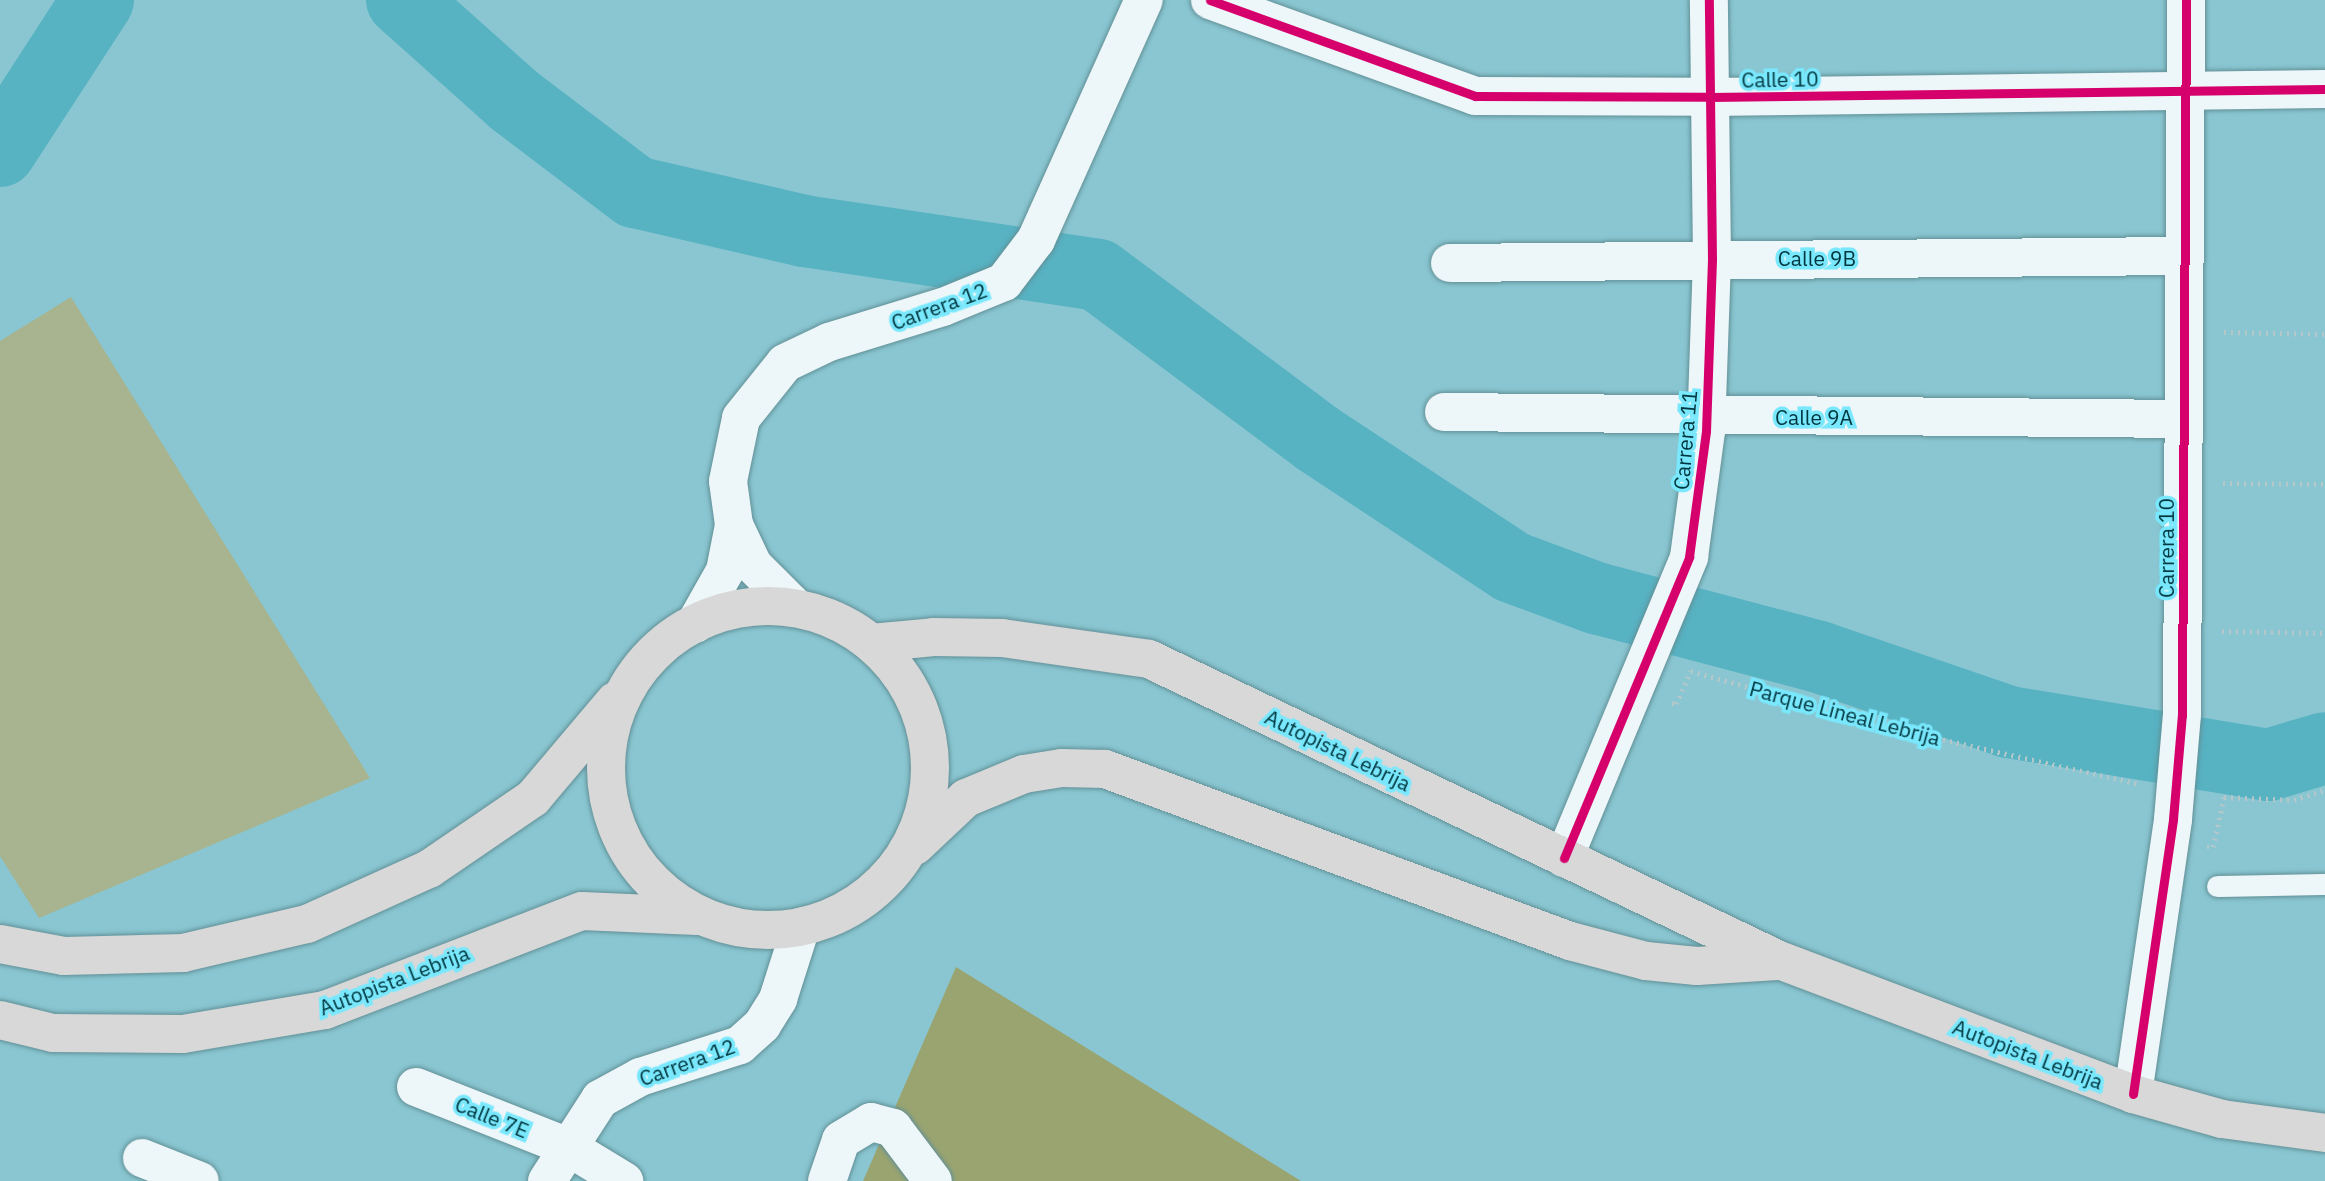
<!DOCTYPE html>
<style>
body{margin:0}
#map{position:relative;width:2325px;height:1181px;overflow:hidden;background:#89c6d1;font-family:"IBM Plex Sans",sans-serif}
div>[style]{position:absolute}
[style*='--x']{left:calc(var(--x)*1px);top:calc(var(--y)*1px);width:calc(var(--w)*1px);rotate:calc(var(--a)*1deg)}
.green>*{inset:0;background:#a7b48f}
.forest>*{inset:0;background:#9aa470}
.river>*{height:72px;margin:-36px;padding:0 36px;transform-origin:36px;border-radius:36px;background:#57b2c2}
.path>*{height:4.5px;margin-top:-2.25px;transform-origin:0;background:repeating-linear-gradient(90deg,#b4c7ca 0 2px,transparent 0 7px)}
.roads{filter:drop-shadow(0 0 2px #629097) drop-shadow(0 0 2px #629097)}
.service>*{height:21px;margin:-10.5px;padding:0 10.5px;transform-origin:10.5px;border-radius:10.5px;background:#edf6f8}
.minor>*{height:38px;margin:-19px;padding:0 19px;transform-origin:19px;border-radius:19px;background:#edf6f8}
.trunk>*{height:38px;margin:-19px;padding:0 19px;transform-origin:19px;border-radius:19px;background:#d8d8d8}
.trunk>.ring{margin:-19px;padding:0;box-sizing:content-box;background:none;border:38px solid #d8d8d8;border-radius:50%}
.cycleway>*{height:9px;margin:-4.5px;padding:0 4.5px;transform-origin:4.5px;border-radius:4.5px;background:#d6006c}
span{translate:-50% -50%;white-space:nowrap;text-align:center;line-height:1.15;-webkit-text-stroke:7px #79e8fd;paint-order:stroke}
.street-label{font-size:21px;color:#00363e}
</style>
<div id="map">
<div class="green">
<i style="clip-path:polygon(71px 297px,370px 778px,39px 918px,0 856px,0 341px)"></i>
</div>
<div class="forest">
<i style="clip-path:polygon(956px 967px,1301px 1181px,863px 1181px)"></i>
</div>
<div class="river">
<i style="--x:402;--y:0;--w:152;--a:41.8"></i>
<i style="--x:515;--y:101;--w:151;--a:37.2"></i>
<i style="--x:635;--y:192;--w:173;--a:13"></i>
<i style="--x:804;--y:231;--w:297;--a:8.5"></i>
<i style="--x:1098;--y:275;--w:274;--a:36.7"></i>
<i style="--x:1318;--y:439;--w:232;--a:33.4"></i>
<i style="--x:1512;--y:567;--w:90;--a:20.3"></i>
<i style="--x:1596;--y:598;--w:231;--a:14.8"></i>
<i style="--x:1819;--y:657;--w:201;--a:18.9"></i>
<i style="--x:2009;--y:722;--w:263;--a:9.4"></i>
<i style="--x:2268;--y:765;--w:59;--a:-16.6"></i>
<i style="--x:0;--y:151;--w:180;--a:-57"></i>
</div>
<div class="path">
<i style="--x:2224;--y:332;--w:101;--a:1.1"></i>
<i style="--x:2223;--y:483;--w:102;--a:0.6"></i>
<i style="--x:2222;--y:631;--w:103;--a:1.1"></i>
<i style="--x:1672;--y:703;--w:4;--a:14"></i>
<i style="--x:1676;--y:704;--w:36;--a:-66"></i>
<i style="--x:1691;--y:671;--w:226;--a:15.6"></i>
<i style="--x:1909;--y:732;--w:236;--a:12.7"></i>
<i style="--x:2207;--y:847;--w:6;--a:0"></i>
<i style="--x:2213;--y:847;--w:51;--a:-77.6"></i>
<i style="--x:2224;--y:797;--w:70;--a:2.5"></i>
<i style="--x:2294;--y:800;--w:33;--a:-18"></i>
</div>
<div class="roads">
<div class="service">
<i style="--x:2217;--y:886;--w:108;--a:-1.1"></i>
</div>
<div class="minor">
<i style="--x:1210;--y:0;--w:282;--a:19.9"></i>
<i style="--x:1475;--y:96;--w:235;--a:0.2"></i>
<i style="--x:1710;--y:97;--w:615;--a:-0.75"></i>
<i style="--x:1450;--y:263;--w:734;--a:-0.55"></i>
<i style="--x:1444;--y:412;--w:739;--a:0.54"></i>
<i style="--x:796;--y:608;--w:61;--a:-135"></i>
<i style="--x:753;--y:565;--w:44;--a:-115.4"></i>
<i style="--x:734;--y:525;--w:44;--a:-97.8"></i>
<i style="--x:728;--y:481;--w:64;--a:-78.3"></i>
<i style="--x:741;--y:418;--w:70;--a:-51.3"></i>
<i style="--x:785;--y:363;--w:49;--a:-25.5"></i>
<i style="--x:829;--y:342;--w:119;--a:-17.1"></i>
<i style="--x:943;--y:307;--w:66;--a:-22.3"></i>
<i style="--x:1004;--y:282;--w:53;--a:-52.7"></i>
<i style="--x:1036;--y:240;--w:263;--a:-65.8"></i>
<i style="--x:695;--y:624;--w:61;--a:-60.5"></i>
<i style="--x:725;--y:571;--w:47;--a:-78.9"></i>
<i style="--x:1564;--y:858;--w:326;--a:-67.4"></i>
<i style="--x:1689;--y:557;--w:127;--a:-82.3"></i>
<i style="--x:1706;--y:431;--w:172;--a:-88"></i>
<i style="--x:1712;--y:259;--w:259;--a:-90.7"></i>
<i style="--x:416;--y:1087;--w:163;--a:21.5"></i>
<i style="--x:568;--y:1147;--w:66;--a:31.3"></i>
<i style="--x:2133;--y:1094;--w:278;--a:-81.7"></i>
<i style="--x:2173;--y:819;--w:104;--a:-85.1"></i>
<i style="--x:2182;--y:715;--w:715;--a:-89.68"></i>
<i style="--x:142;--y:1158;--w:62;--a:21.6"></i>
<i style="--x:547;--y:1181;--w:98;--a:-57.1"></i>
<i style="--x:600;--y:1099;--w:46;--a:-28.8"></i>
<i style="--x:640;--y:1077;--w:105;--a:-17.7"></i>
<i style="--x:740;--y:1045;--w:30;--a:-42"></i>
<i style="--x:762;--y:1025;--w:31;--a:-58"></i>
<i style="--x:778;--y:999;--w:76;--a:-72.3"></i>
<i style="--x:827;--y:1181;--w:43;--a:-71.1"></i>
<i style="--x:841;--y:1140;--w:35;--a:-31"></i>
<i style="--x:871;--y:1122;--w:23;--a:15"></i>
<i style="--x:893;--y:1128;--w:66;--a:53"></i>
</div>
<div class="trunk">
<i class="ring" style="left:606px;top:606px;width:286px;height:286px"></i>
<i style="--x:871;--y:643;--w:63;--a:-5.4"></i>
<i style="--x:934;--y:637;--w:68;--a:0.8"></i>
<i style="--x:1002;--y:638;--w:148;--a:8.1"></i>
<i style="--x:1149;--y:659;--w:698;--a:25.54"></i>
<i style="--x:1779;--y:960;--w:379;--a:20.7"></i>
<i style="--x:2133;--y:1094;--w:92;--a:15.7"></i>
<i style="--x:2222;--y:1119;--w:104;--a:7.7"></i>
<i style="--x:915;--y:846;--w:70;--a:-43.3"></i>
<i style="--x:966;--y:798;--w:63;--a:-22.5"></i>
<i style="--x:1024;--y:774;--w:38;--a:-9"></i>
<i style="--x:1062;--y:768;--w:43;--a:1.3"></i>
<i style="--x:1105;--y:769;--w:496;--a:20.3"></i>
<i style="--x:1570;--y:941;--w:79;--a:14.7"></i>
<i style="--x:1646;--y:961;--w:51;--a:5.6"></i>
<i style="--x:1697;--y:966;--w:80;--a:-3.6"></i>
<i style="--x:0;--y:944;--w:65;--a:10.6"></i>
<i style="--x:64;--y:956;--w:119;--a:-1.4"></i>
<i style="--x:183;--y:953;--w:127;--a:-13.2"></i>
<i style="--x:307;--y:924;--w:134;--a:-24.3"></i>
<i style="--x:429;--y:869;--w:126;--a:-34.3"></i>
<i style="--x:533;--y:798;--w:127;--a:-49.8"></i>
<i style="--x:0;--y:1020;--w:55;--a:13.8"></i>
<i style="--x:53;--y:1033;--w:130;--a:0.4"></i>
<i style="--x:183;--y:1034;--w:144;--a:-9.6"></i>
<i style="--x:325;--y:1010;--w:275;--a:-21.1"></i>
<i style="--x:582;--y:911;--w:115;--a:2.5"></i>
</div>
</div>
<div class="cycleway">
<i style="--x:1210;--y:0;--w:282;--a:19.9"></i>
<i style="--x:1475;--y:96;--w:235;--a:0.2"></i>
<i style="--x:1710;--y:97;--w:615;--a:-0.75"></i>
<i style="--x:1564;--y:858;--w:326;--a:-67.4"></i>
<i style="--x:1689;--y:557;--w:127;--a:-82.3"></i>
<i style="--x:1706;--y:431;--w:172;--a:-88"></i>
<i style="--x:1712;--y:259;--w:259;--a:-90.7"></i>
<i style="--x:2133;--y:1094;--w:278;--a:-81.7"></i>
<i style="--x:2173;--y:819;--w:104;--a:-85.1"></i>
<i style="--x:2182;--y:715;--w:715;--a:-89.68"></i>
</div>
<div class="street-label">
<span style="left:1780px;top:79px;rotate:-1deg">Calle 10</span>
<span style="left:1817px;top:258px">Calle 9B</span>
<span style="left:939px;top:306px;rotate:-20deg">Carrera 12</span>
<span style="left:1814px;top:417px">Calle 9A</span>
<span style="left:1685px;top:440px;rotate:-85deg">Carrera 11</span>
<span style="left:2166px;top:548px;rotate:-90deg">Carrera 10</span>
<span style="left:1845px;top:713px;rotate:15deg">Parque Lineal Lebrija</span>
<span style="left:1338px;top:750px;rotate:26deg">Autopista Lebrija</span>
<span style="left:394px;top:980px;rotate:-21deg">Autopista Lebrija</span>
<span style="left:2028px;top:1054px;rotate:21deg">Autopista Lebrija</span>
<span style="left:687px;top:1062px;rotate:-20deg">Carrera 12</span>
<span style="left:492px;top:1117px;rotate:22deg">Calle 7E</span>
</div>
</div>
